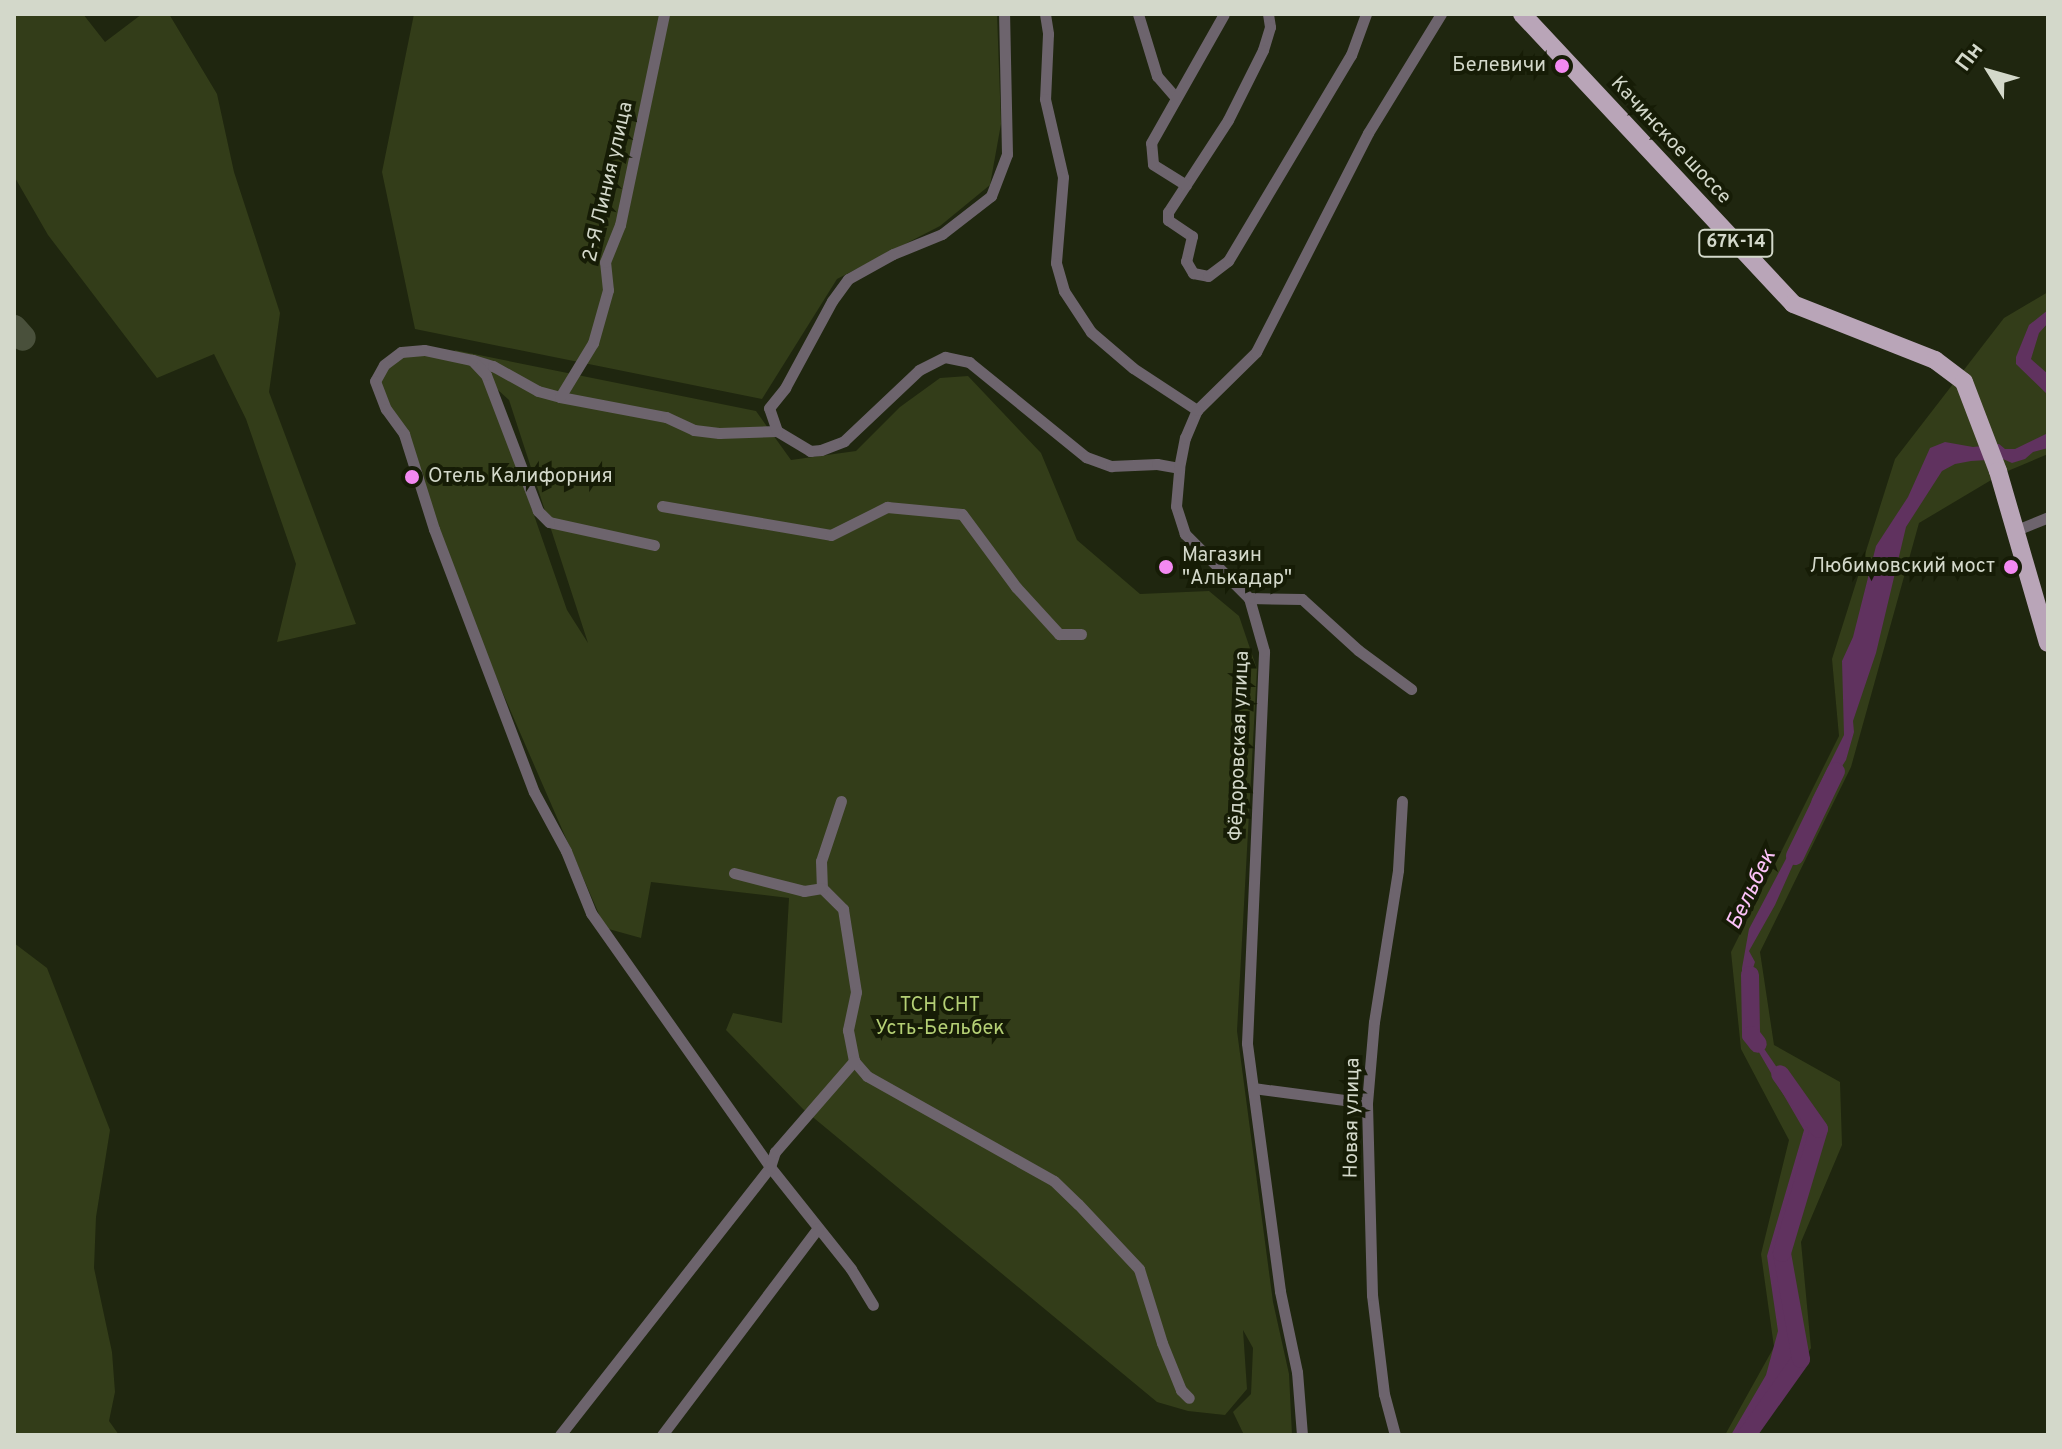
<!DOCTYPE html>
<meta charset="utf-8">
<style>
body{margin:0}
#map{position:relative;width:2062px;height:1449px;overflow:hidden;background:#1f260f;font-family:Overpass,sans-serif}
div>[style]{position:absolute}
[style*='--x']{left:calc(var(--x)*1px);top:calc(var(--y)*1px);width:calc(var(--w)*1px);rotate:calc(var(--a)*1deg)}
.green>*{inset:0;background:#333d19}
.water>*{inset:0;background:#60325f}
.river>*{height:18px;margin:-9px;padding:0 9px;transform-origin:9px;border-radius:9px;background:#60325f}
.taxiway>*{height:26px;margin:-13px;padding:0 13px;transform-origin:13px;border-radius:13px;background:#49503b}
.minor>*{height:11px;margin:-5.5px;padding:0 5.5px;transform-origin:5.5px;border-radius:5.5px;background:#6d646d}
.primary>*{height:18px;margin:-9px;padding:0 9px;transform-origin:9px;border-radius:9px;background:#b9a5b8}
.dots>*{width:22px;height:22px;translate:-50% -50%;box-sizing:border-box;border:4px solid #161c06;border-radius:50%}
span{translate:-50% -50%;white-space:nowrap;text-align:center;line-height:1.15;-webkit-text-stroke:8px #161c06;paint-order:stroke}
.shield-label span{padding:2px 6px;background:#161c06;border:2px solid;border-radius:6px;-webkit-text-stroke-width:0}
.shield-label{font-size:18px;color:#d3d8ca;font-weight:700}
.poi-label{font-size:20px;color:#d3d8ca}
.right{translate:-100% -50%;text-align:right}
.left{translate:0 -50%;text-align:left}
.street-label{font-size:20px;color:#d3d8ca}
.park-label{font-size:20px;color:#b5d075}
.water-label{font-size:22px;color:#fdc3fa;font-style:italic}
.frame{position:absolute;inset:0;border:16px solid #d3d8ca;pointer-events:none}
.north{position:absolute;left:1950px;top:32px;width:80px;height:80px;-webkit-text-stroke:6px #161c06;paint-order:stroke;rotate:307deg;font-size:22px;font-weight:700;line-height:32px;text-align:center;color:#d3d8ca}
.north::after{content:'';display:block;margin:auto;width:28px;height:36px;background:#d3d8ca;clip-path:polygon(50% 0,100% 100%,50% 72%,0 100%)}
</style>
<div id="map">
<div class="green">
<i style="clip-path:polygon(14px 14px,83px 14px,105px 42px,142px 14px,169px 14px,217px 94px,234px 172px,280px 313px,269px 392px,356px 624px,277px 642px,296px 564px,246px 419px,214px 354px,157px 378px,48px 235px,14px 176px)"></i>
<i style="clip-path:polygon(414px 14px,997px 14px,1001px 124px,990px 185px,940px 226px,837px 279px,762px 399px,415px 329px,382px 172px)"></i>
<i style="clip-path:polygon(2048px 292px,2048px 454px,2003px 473px,1919px 523px,1851px 767px,1760px 952px,1774px 1045px,1840px 1082px,1842px 1145px,1801px 1242px,1811px 1348px,1757px 1435px,1725px 1435px,1774px 1347px,1761px 1254px,1789px 1140px,1741px 1049px,1731px 952px,1839px 736px,1832px 659px,1895px 459px,2004px 318px)"></i>
<i style="clip-path:polygon(evenodd,454px 350px,756px 411px,791px 460px,856px 451px,900px 407px,940px 378px,968px 376px,1041px 453px,1077px 540px,1140px 594px,1209px 591px,1239px 616px,1257px 669px,1237px 1031px,1273px 1302px,1289px 1374px,1292px 1435px,1244px 1435px,1233px 1412px,1251px 1394px,1253px 1348px,1243px 1330px,1247px 1389px,1225px 1415px,1188px 1411px,1157px 1402px,803px 1109px,726px 1030px,733px 1013px,782px 1023px,789px 898px,651px 882px,641px 938px,605px 928px,498px 682px,378px 382px,386px 368px,401px 354px,424px 352px,464px 359px,454px 350px,487px 380px,509px 400px,588px 643px,567px 610px,487px 380px)"></i>
<i style="clip-path:polygon(14px 943px,47px 968px,110px 1130px,96px 1217px,94px 1268px,112px 1352px,115px 1392px,109px 1421px,119px 1435px,14px 1435px)"></i>
</div>
<div class="water">
<i style="clip-path:polygon(2048px 310px,2048px 323px,2039px 333px,2031px 359px,2048px 374px,2048px 395px,2016px 364px,2016px 357px,2029px 325px)"></i>
<i style="clip-path:polygon(2048px 433px,2048px 448px,2033px 452px,2025px 459px,2012px 463px,2003px 459px,1971px 461px,1955px 464px,1942px 471px,1906px 527px,1876px 653px,1853px 721px,1854px 732px,1846px 760px,1826px 791px,1775px 905px,1749px 951px,1755px 962px,1750px 977px,1754px 1034px,1819px 1129px,1782px 1253px,1801px 1359px,1758px 1414px,1748px 1435px,1731px 1435px,1766px 1375px,1778px 1331px,1767px 1256px,1804px 1130px,1742px 1023px,1742px 968px,1749px 929px,1805px 823px,1812px 799px,1844px 735px,1842px 661px,1853px 637px,1876px 546px,1908px 497px,1930px 448px,1945px 442px,1973px 447px,1999px 444px,2005px 449px,2015px 449px)"></i>
</div>
<div class="river">
<i style="--x:1795;--y:856;--w:94;--a:-64.2"></i>
<i style="--x:1750;--y:975;--w:60;--a:89"></i>
<i style="--x:1751;--y:1035;--w:11;--a:52"></i>
<i style="--x:1747;--y:1435;--w:93;--a:-54.6"></i>
<i style="--x:1801;--y:1359;--w:108;--a:-100.2"></i>
<i style="--x:1782;--y:1253;--w:129;--a:-73.4"></i>
<i style="--x:1819;--y:1129;--w:67;--a:-125.3"></i>
</div>
<div class="taxiway">
<i style="--x:14;--y:328;--w:13;--a:48"></i>
</div>
<div class="minor">
<i style="--x:1045;--y:14;--w:20;--a:81"></i>
<i style="--x:1048;--y:34;--w:65;--a:92.6"></i>
<i style="--x:1045;--y:99;--w:80;--a:77"></i>
<i style="--x:1063;--y:177;--w:86;--a:94.7"></i>
<i style="--x:1056;--y:263;--w:29;--a:74"></i>
<i style="--x:1064;--y:291;--w:49;--a:56.6"></i>
<i style="--x:1091;--y:332;--w:55;--a:40.6"></i>
<i style="--x:1133;--y:368;--w:77;--a:33.3"></i>
<i style="--x:1138;--y:14;--w:65;--a:73"></i>
<i style="--x:1157;--y:76;--w:29;--a:49"></i>
<i style="--x:1268;--y:14;--w:13;--a:81"></i>
<i style="--x:1270;--y:27;--w:24;--a:107"></i>
<i style="--x:1263;--y:50;--w:78;--a:116.6"></i>
<i style="--x:1228;--y:120;--w:110;--a:123.1"></i>
<i style="--x:1168;--y:212;--w:8;--a:90"></i>
<i style="--x:1168;--y:220;--w:29;--a:34"></i>
<i style="--x:1192;--y:236;--w:26;--a:103"></i>
<i style="--x:1186;--y:261;--w:14;--a:60"></i>
<i style="--x:1193;--y:273;--w:15;--a:11"></i>
<i style="--x:1208;--y:276;--w:25;--a:-37"></i>
<i style="--x:1228;--y:261;--w:240;--a:-59.2"></i>
<i style="--x:1351;--y:55;--w:44;--a:-69.9"></i>
<i style="--x:1186;--y:185;--w:39;--a:-148"></i>
<i style="--x:1153;--y:164;--w:21;--a:-95"></i>
<i style="--x:1151;--y:143;--w:148;--a:-60.5"></i>
<i style="--x:473;--y:360;--w:21;--a:17"></i>
<i style="--x:493;--y:366;--w:51;--a:29.1"></i>
<i style="--x:538;--y:391;--w:23;--a:15"></i>
<i style="--x:560;--y:397;--w:108;--a:10.7"></i>
<i style="--x:666;--y:417;--w:31;--a:25"></i>
<i style="--x:694;--y:430;--w:25;--a:7"></i>
<i style="--x:719;--y:433;--w:58;--a:-2"></i>
<i style="--x:777;--y:431;--w:39;--a:31"></i>
<i style="--x:810;--y:451;--w:11;--a:-5"></i>
<i style="--x:821;--y:450;--w:25;--a:-21"></i>
<i style="--x:844;--y:441;--w:103;--a:-43.4"></i>
<i style="--x:919;--y:370;--w:29;--a:-27"></i>
<i style="--x:945;--y:357;--w:25;--a:12"></i>
<i style="--x:969;--y:362;--w:151;--a:39.1"></i>
<i style="--x:1086;--y:457;--w:27;--a:20"></i>
<i style="--x:1111;--y:466;--w:46;--a:-2.5"></i>
<i style="--x:1157;--y:464;--w:22;--a:10"></i>
<i style="--x:560;--y:397;--w:63;--a:-58.6"></i>
<i style="--x:593;--y:343;--w:55;--a:-74.2"></i>
<i style="--x:608;--y:290;--w:28;--a:-96"></i>
<i style="--x:605;--y:262;--w:40;--a:-68"></i>
<i style="--x:620;--y:225;--w:216;--a:-78.2"></i>
<i style="--x:777;--y:431;--w:24;--a:-109"></i>
<i style="--x:769;--y:408;--w:26;--a:-51"></i>
<i style="--x:785;--y:388;--w:99;--a:-61.6"></i>
<i style="--x:832;--y:301;--w:27;--a:-54"></i>
<i style="--x:848;--y:279;--w:51;--a:-29.1"></i>
<i style="--x:893;--y:254;--w:53;--a:-22.2"></i>
<i style="--x:942;--y:234;--w:62;--a:-37.8"></i>
<i style="--x:991;--y:196;--w:45;--a:-69.1"></i>
<i style="--x:1007;--y:154;--w:140;--a:-91.2"></i>
<i style="--x:662;--y:506;--w:171;--a:9.7"></i>
<i style="--x:831;--y:535;--w:63;--a:-26.6"></i>
<i style="--x:887;--y:507;--w:75;--a:5.3"></i>
<i style="--x:962;--y:514;--w:91;--a:53.5"></i>
<i style="--x:1016;--y:587;--w:64;--a:47.5"></i>
<i style="--x:1059;--y:634;--w:22;--a:0"></i>
<i style="--x:2014;--y:531;--w:37;--a:-22"></i>
<i style="--x:654;--y:545;--w:107;--a:-167.6"></i>
<i style="--x:549;--y:522;--w:16;--a:-135"></i>
<i style="--x:538;--y:511;--w:146;--a:-110.9"></i>
<i style="--x:486;--y:375;--w:21;--a:-133"></i>
<i style="--x:472;--y:360;--w:49;--a:-168.2"></i>
<i style="--x:424;--y:350;--w:23;--a:175"></i>
<i style="--x:401;--y:352;--w:21;--a:143"></i>
<i style="--x:384;--y:365;--w:18;--a:119"></i>
<i style="--x:375;--y:381;--w:30;--a:69"></i>
<i style="--x:386;--y:409;--w:31;--a:54"></i>
<i style="--x:404;--y:434;--w:100;--a:72.5"></i>
<i style="--x:434;--y:529;--w:281;--a:69.2"></i>
<i style="--x:534;--y:792;--w:67;--a:61.5"></i>
<i style="--x:566;--y:851;--w:67;--a:68"></i>
<i style="--x:591;--y:913;--w:311;--a:54.8"></i>
<i style="--x:770;--y:1167;--w:130;--a:51.5"></i>
<i style="--x:851;--y:1269;--w:42;--a:58.6"></i>
<i style="--x:1249;--y:598;--w:53;--a:1.1"></i>
<i style="--x:1302;--y:599;--w:76;--a:42.3"></i>
<i style="--x:1358;--y:650;--w:66;--a:36.3"></i>
<i style="--x:841;--y:801;--w:63;--a:108.4"></i>
<i style="--x:821;--y:861;--w:27;--a:88"></i>
<i style="--x:822;--y:888;--w:30;--a:45"></i>
<i style="--x:843;--y:909;--w:84;--a:81.1"></i>
<i style="--x:856;--y:992;--w:39;--a:102"></i>
<i style="--x:848;--y:1030;--w:32;--a:79"></i>
<i style="--x:854;--y:1061;--w:20;--a:49"></i>
<i style="--x:867;--y:1076;--w:214;--a:29.3"></i>
<i style="--x:1054;--y:1181;--w:33;--a:44"></i>
<i style="--x:1078;--y:1204;--w:89;--a:46.8"></i>
<i style="--x:1139;--y:1269;--w:77;--a:72.7"></i>
<i style="--x:1162;--y:1343;--w:51;--a:68"></i>
<i style="--x:1181;--y:1390;--w:11;--a:45"></i>
<i style="--x:734;--y:873;--w:72;--a:14.4"></i>
<i style="--x:804;--y:891;--w:18;--a:-9"></i>
<i style="--x:1253;--y:1088;--w:115;--a:7.5"></i>
<i style="--x:560;--y:1435;--w:340;--a:-51.9"></i>
<i style="--x:770;--y:1167;--w:16;--a:-72"></i>
<i style="--x:775;--y:1152;--w:121;--a:-49"></i>
<i style="--x:662;--y:1435;--w:259;--a:-53"></i>
<i style="--x:1302;--y:1435;--w:63;--a:-94.5"></i>
<i style="--x:1297;--y:1372;--w:83;--a:-101.9"></i>
<i style="--x:1280;--y:1291;--w:250;--a:-97.6"></i>
<i style="--x:1247;--y:1043;--w:392;--a:-87.5"></i>
<i style="--x:1264;--y:651;--w:55;--a:-105.8"></i>
<i style="--x:1249;--y:598;--w:91;--a:-135"></i>
<i style="--x:1185;--y:534;--w:29;--a:-108"></i>
<i style="--x:1176;--y:506;--w:38;--a:-85"></i>
<i style="--x:1179;--y:468;--w:31;--a:-79"></i>
<i style="--x:1185;--y:438;--w:30;--a:-67"></i>
<i style="--x:1197;--y:410;--w:83;--a:-44.5"></i>
<i style="--x:1256;--y:352;--w:246;--a:-62.9"></i>
<i style="--x:1368;--y:133;--w:140;--a:-58.5"></i>
<i style="--x:1395;--y:1435;--w:42;--a:-105"></i>
<i style="--x:1384;--y:1394;--w:100;--a:-96.9"></i>
<i style="--x:1372;--y:1295;--w:192;--a:-91.5"></i>
<i style="--x:1367;--y:1103;--w:81;--a:-85.1"></i>
<i style="--x:1374;--y:1022;--w:154;--a:-81"></i>
<i style="--x:1398;--y:870;--w:69;--a:-86.7"></i>
</div>
<div class="primary">
<i style="--x:1522;--y:14;--w:397;--a:46.9"></i>
<i style="--x:1793;--y:304;--w:153;--a:21.5"></i>
<i style="--x:1935;--y:360;--w:36;--a:37"></i>
<i style="--x:1964;--y:382;--w:95;--a:69.1"></i>
<i style="--x:1998;--y:471;--w:179;--a:73.8"></i>
</div>
<div class="dots">
<i style="left:1562px;top:66px;background:#f389f1"></i>
<i style="left:412px;top:477px;background:#f389f1"></i>
<i style="left:1166px;top:567px;background:#f389f1"></i>
<i style="left:2011px;top:567px;background:#f389f1"></i>
</div>
<div class="shield-label">
<span style="left:1736px;top:243px">67К-14</span>
</div>
<div class="poi-label">
<span class="right" style="left:1546px;top:66px">Белевичи</span>
<span class="left" style="left:428px;top:477px">Отель Калифорния</span>
<span class="left" style="left:1182px;top:568px">Магазин<br>"Алькадар"</span>
<span class="right" style="left:1995px;top:567px">Любимовский мост</span>
</div>
<div class="street-label">
<span style="left:1670px;top:141px;rotate:47deg">Качинское шоссе</span>
<span style="left:609px;top:182px;rotate:-77deg">2-Я Линия улица</span>
<span style="left:1240px;top:746px;rotate:-88deg">Фёдоровская улица</span>
<span style="left:1353px;top:1118px;rotate:-89deg">Новая улица</span>
</div>
<div class="park-label">
<span style="left:940px;top:1018px">ТСН СНТ<br>Усть-Бельбек</span>
</div>
<div class="water-label">
<span style="left:1752px;top:890px;rotate:-64deg">Бельбек</span>
</div>
<div class="frame"></div>
<div class="north">Пн</div>
</div>
